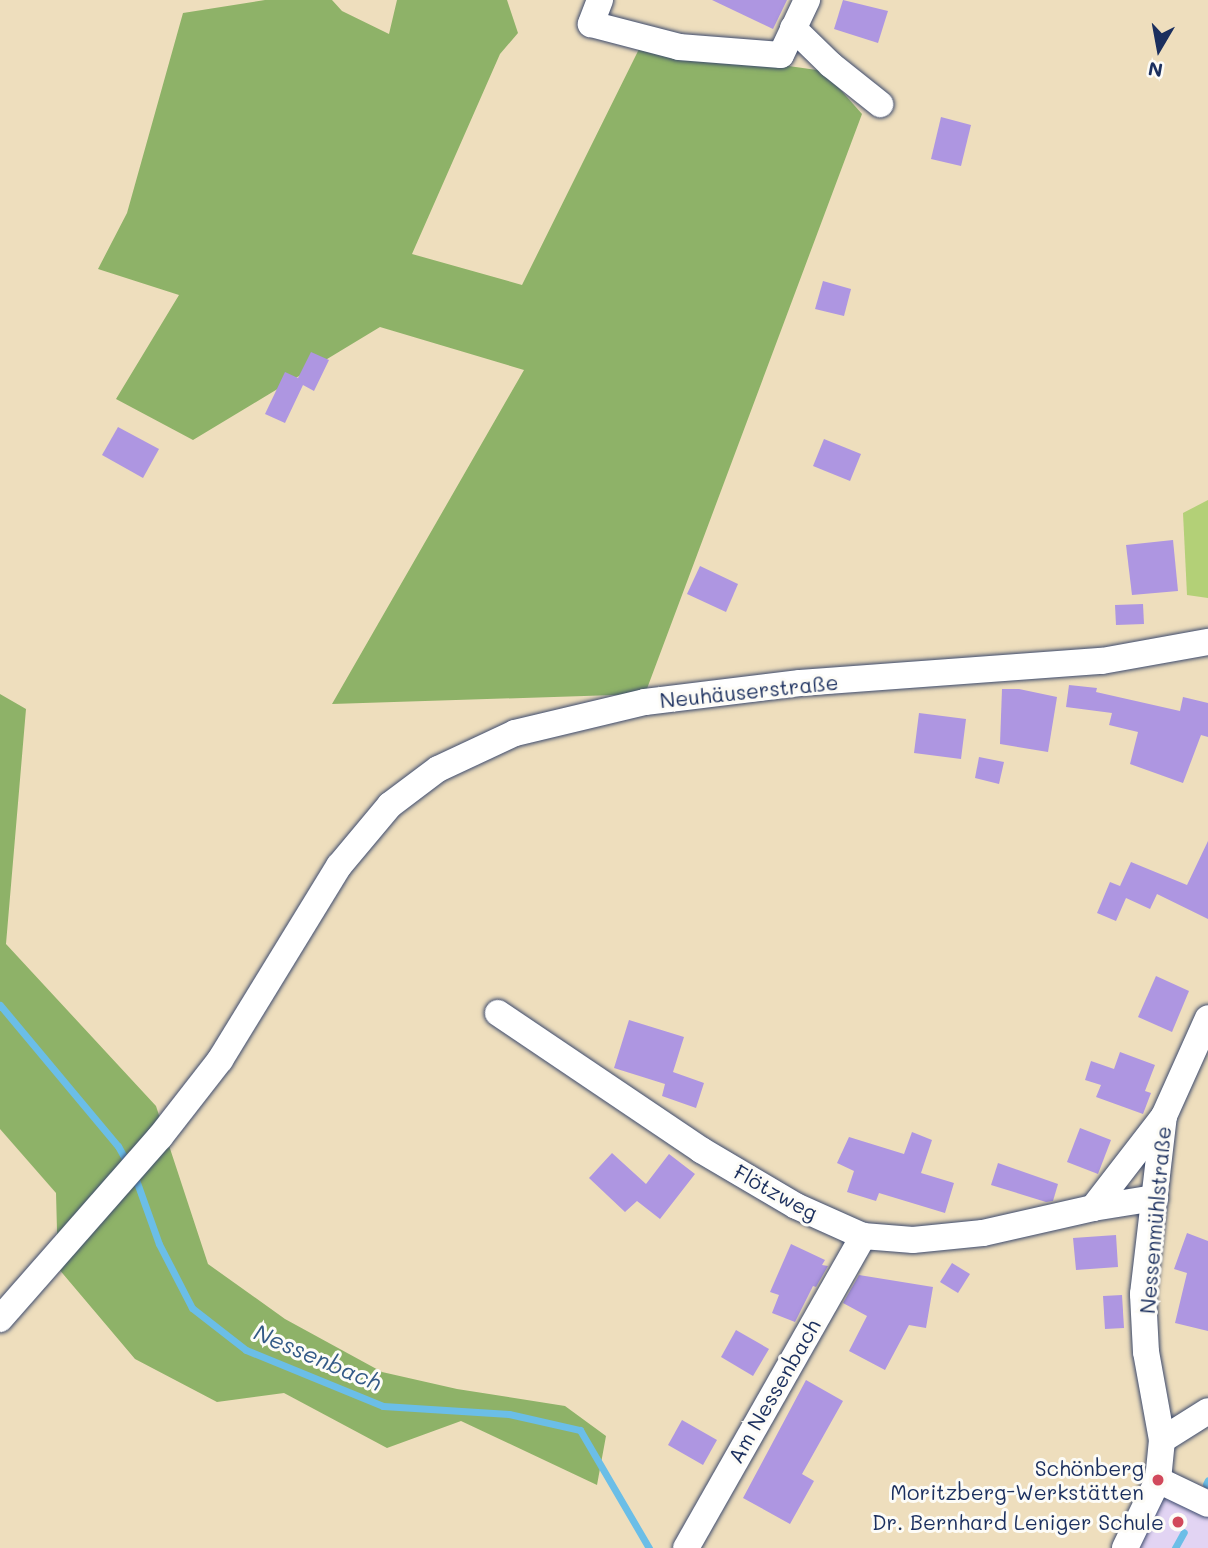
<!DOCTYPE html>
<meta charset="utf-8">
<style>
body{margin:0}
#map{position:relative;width:1208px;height:1548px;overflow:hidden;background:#eedebd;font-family:Mali,sans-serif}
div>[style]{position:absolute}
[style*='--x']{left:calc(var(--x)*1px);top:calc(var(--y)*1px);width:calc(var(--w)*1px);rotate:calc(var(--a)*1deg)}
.built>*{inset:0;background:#e2d4f3}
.green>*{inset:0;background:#b3d077}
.forest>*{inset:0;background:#8eb268}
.stream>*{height:7px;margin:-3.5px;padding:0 3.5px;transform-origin:3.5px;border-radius:3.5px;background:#6bbee7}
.building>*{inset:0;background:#ae96e1}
.roads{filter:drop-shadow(0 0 2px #3b496c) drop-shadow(0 0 2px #3b496c)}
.minor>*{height:26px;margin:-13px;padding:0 13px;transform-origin:13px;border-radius:13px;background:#fff}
.dots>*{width:19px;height:19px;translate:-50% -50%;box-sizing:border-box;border:4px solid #fdfcf7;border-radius:50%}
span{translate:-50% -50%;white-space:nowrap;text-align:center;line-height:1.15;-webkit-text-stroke:6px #fdfcf7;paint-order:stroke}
.street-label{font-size:21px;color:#1b2f5e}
.poi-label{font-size:21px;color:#1b2f5e}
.right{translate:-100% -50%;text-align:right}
.water-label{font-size:23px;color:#335a87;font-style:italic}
.north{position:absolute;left:1124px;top:14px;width:70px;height:70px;-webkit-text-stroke:5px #fdfcf7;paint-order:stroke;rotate:190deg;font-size:19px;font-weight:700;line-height:28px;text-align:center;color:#1b2f5e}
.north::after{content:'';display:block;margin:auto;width:24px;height:32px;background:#1b2f5e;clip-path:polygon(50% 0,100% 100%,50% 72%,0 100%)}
</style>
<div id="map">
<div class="built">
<i style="clip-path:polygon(1208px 1487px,1208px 1548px,1135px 1548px,1163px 1496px)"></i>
</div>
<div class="green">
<i style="clip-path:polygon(1208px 500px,1208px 598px,1187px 595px,1183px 513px)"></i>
</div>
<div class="forest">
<i style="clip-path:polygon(265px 0,332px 0,342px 11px,389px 34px,397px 0,507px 0,518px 33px,500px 54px,412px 254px,522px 285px,641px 45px,824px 71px,862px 114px,645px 694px,332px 704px,524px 370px,380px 327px,193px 440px,116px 399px,179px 295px,98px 269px,127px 213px,183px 13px)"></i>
<i style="clip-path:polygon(0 694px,26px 709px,6px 944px,156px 1106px,208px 1264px,285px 1319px,382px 1372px,457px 1389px,565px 1406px,606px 1436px,597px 1485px,461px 1421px,387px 1448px,284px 1393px,217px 1402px,135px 1359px,58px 1268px,56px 1193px,0 1129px)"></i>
</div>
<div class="stream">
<i style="--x:0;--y:1005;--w:184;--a:50.1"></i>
<i style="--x:118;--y:1146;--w:23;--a:61"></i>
<i style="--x:135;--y:1177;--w:71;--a:70.3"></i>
<i style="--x:159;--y:1244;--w:72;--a:62.7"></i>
<i style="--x:192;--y:1308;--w:68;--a:37.9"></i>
<i style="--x:246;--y:1350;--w:148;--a:22.2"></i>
<i style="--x:383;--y:1406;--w:126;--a:3.6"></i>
<i style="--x:509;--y:1414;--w:73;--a:12.7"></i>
<i style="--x:580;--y:1430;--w:137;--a:59.7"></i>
<i style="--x:1206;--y:1484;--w:4;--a:-63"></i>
<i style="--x:1175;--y:1548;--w:18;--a:-61"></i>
</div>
<div class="building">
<i style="clip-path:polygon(712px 0,787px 0,773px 29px)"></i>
<i style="clip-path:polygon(843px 0,888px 11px,878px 43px,834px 29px)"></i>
<i style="clip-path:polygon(941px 117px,971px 125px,961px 166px,931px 159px)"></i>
<i style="clip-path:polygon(823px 281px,851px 289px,844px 316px,815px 309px)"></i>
<i style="clip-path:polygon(311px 352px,329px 360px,314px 391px,303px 385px,285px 423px,265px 414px,285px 372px,298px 378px)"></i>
<i style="clip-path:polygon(118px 427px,159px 449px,143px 478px,102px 455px)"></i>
<i style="clip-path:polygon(824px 439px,861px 454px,850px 481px,813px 466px)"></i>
<i style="clip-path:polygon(1173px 540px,1178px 591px,1132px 595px,1126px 545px)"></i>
<i style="clip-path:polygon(700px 566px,738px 584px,726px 612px,687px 594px)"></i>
<i style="clip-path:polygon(1143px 604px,1144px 624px,1116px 625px,1115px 605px)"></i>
<i style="clip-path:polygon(1069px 685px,1097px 688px,1096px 692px,1180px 711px,1183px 697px,1208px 703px,1208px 737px,1201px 735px,1183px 783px,1130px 764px,1138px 732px,1109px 725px,1112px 713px,1066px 707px)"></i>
<i style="clip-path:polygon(1002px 689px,1019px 689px,1057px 697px,1048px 752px,1000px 744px)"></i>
<i style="clip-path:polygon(919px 713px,966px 719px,961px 759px,914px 753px)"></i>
<i style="clip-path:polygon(979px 757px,1004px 762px,999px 784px,975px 778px)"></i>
<i style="clip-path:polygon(1208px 841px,1208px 919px,1157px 894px,1150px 909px,1126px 898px,1116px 921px,1097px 913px,1110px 882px,1120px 886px,1131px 862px,1187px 885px)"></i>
<i style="clip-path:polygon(1156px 976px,1189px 991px,1172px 1032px,1138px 1017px)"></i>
<i style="clip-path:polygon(629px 1020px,684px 1037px,673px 1072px,704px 1083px,696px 1108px,662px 1096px,665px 1084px,614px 1068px)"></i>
<i style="clip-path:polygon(1120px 1052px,1155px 1065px,1145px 1091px,1151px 1093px,1143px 1114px,1096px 1097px,1101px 1085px,1085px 1080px,1091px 1061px,1114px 1069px)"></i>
<i style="clip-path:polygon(1080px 1128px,1111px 1140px,1098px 1174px,1067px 1162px)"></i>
<i style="clip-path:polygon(912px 1132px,932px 1140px,921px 1173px,954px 1183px,945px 1213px,879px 1193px,876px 1201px,847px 1192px,854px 1171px,837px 1163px,849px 1137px,904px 1154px)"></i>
<i style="clip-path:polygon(612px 1153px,646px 1184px,669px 1154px,695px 1174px,660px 1219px,637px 1201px,625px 1212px,589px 1178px)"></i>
<i style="clip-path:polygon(998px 1163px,1058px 1184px,1053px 1201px,1046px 1202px,991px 1185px)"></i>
<i style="clip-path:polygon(1187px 1233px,1208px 1241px,1208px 1331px,1175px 1323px,1187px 1273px,1174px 1269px)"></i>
<i style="clip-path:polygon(1116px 1235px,1118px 1267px,1076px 1270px,1073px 1238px)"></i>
<i style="clip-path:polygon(791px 1244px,825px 1260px,822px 1265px,828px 1266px,816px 1287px,813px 1286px,795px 1322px,772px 1313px,779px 1295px,770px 1292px)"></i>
<i style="clip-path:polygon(952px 1263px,970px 1274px,958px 1293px,940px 1282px)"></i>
<i style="clip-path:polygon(859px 1275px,933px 1287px,926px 1328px,909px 1325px,885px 1370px,849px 1351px,867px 1316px,843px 1303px)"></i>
<i style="clip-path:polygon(1122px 1295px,1124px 1328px,1105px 1329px,1103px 1296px)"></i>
<i style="clip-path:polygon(736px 1330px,769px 1349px,753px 1376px,721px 1357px)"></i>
<i style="clip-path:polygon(806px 1380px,843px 1401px,802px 1474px,814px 1481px,790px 1524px,743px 1498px)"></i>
<i style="clip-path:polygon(682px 1420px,717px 1440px,703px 1465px,668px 1445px)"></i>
</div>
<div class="roads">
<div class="minor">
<i style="--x:600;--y:0;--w:26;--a:111"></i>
<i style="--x:591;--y:24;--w:91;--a:14.6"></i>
<i style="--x:679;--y:47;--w:102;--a:4.5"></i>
<i style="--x:781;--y:55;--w:61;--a:-64.7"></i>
<i style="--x:793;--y:28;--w:53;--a:44.2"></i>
<i style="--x:831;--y:65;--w:63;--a:38.5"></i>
<i style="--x:498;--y:1013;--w:245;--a:34"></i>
<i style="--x:701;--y:1150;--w:110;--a:30.5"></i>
<i style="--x:796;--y:1206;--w:73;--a:24.1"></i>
<i style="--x:863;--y:1236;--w:50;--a:4.6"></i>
<i style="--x:913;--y:1240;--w:70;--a:-5.7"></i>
<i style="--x:983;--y:1233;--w:113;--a:-12.8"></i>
<i style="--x:1093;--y:1208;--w:116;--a:-52.3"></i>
<i style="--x:1093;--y:1208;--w:63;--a:-9.2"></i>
<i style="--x:0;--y:1319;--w:242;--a:-48.7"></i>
<i style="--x:160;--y:1137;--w:98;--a:-52.1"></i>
<i style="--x:220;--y:1060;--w:228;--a:-58.5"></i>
<i style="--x:339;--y:866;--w:80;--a:-50.1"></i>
<i style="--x:390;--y:805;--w:60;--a:-36.9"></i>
<i style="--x:438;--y:769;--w:85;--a:-25.1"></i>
<i style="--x:515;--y:733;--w:134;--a:-13.4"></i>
<i style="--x:645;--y:702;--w:156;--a:-7"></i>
<i style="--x:800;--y:683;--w:303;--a:-4.2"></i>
<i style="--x:1102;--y:661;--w:108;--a:-10.2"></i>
<i style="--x:1162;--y:1440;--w:54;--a:-32.2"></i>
<i style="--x:1158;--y:1480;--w:55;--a:25.6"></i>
<i style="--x:686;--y:1548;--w:359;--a:-60.4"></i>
<i style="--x:1125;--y:1548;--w:76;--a:-64.1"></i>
<i style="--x:1158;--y:1480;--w:40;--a:-84.3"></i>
<i style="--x:1162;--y:1440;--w:89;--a:-100.3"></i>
<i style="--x:1146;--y:1352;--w:58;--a:-93"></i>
<i style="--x:1143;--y:1294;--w:179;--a:-83.3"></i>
<i style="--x:1164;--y:1116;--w:107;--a:-65.8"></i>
</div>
</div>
<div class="dots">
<i style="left:1158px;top:1480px;background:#d1495b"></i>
<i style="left:1178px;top:1522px;background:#d1495b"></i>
</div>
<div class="street-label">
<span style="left:749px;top:691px;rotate:-6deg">Neuhäuserstraße</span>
<span style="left:776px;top:1192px;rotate:29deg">Flötzweg</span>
<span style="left:1155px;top:1220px;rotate:-85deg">Nessenmühlstraße</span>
<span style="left:774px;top:1391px;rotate:-60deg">Am Nessenbach</span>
</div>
<div class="poi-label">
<span class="right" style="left:1144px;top:1480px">Schönberg<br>Moritzberg-Werkstätten</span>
<span class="right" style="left:1164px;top:1522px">Dr. Bernhard Leniger Schule</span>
</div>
<div class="water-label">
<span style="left:318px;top:1357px;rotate:23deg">Nessenbach</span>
</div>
<div class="north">N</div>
</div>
